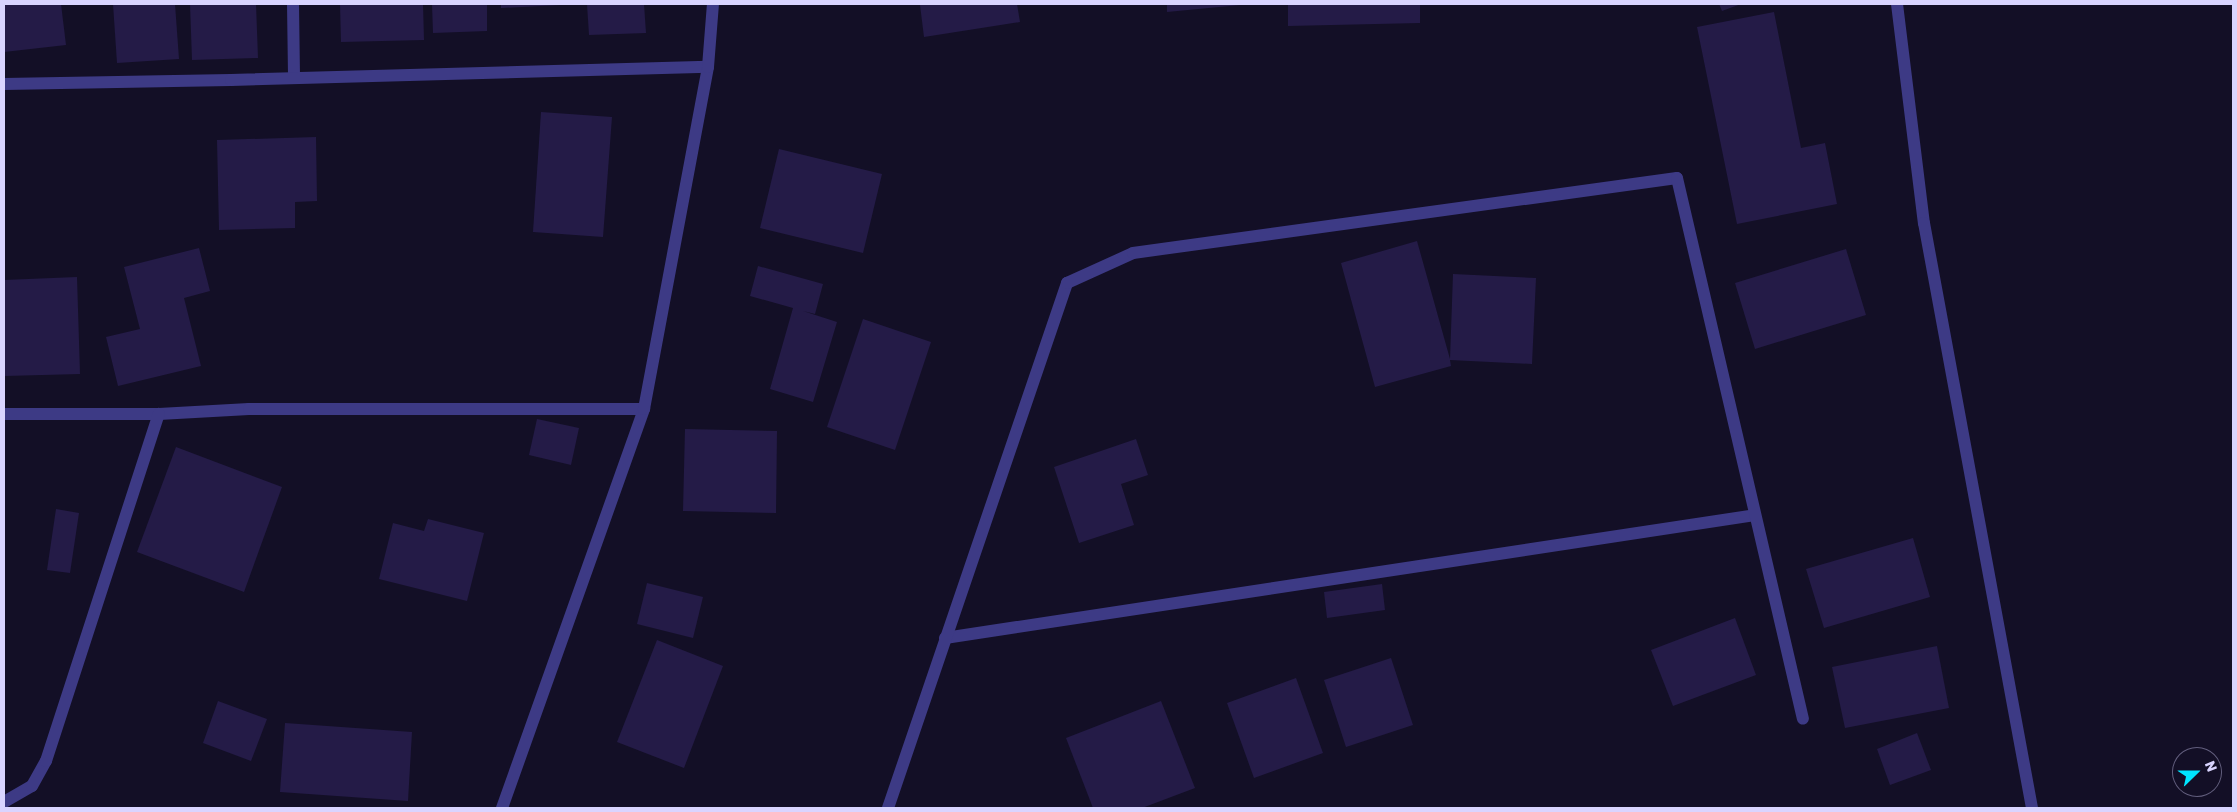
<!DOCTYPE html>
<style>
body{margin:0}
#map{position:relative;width:2237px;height:812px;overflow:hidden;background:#130f26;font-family:Rubik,sans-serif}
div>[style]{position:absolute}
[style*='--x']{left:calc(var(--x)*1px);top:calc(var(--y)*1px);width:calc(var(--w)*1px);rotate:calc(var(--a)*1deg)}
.building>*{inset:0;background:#241b47}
.minor>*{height:12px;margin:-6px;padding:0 6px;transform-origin:6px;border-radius:6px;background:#3d3a85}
span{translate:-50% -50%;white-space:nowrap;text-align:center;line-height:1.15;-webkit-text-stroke:4px #130f26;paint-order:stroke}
.frame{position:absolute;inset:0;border:5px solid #d9d4ff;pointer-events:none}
.north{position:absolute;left:2172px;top:747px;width:50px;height:50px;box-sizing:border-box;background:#130f26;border:1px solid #625e7d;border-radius:50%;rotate:68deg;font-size:14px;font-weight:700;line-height:20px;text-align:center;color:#d9d4ff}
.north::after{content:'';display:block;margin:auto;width:18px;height:22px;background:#00e5ff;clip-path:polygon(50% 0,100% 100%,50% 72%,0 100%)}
</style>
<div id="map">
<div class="building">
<i style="clip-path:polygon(4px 4px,61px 4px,66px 45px,4px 52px)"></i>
<i style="clip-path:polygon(113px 4px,175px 4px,179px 59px,117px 63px)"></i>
<i style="clip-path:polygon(190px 4px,256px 4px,258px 58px,192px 60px)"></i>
<i style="clip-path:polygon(340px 4px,423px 4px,424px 40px,341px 42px)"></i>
<i style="clip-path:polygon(432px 4px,487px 4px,487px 31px,433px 33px)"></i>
<i style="clip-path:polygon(501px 4px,560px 4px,560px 5px,501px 8px)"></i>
<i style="clip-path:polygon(587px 4px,644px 4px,646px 33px,589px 35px)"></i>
<i style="clip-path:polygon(929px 4px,1017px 4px,1020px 22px,924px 37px,920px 5px)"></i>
<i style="clip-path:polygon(1167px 4px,1240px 4px,1240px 5px,1167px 12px)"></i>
<i style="clip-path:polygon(1288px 4px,1420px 4px,1420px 23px,1288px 26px)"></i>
<i style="clip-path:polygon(1719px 4px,1741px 4px,1722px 11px)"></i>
<i style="clip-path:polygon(1774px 12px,1801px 148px,1825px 143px,1837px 204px,1737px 224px,1697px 27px)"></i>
<i style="clip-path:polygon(541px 112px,612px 117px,603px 237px,533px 232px)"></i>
<i style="clip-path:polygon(316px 137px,317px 201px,295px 202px,295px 228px,219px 230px,217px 140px)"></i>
<i style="clip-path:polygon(779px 149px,882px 174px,863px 253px,760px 228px)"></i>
<i style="clip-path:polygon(1417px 241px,1450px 359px,1453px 274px,1536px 278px,1532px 364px,1450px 360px,1451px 366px,1375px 387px,1341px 263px)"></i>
<i style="clip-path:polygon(199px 248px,210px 291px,184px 298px,201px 366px,118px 386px,106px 337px,140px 329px,124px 267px)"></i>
<i style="clip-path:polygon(1846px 249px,1866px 315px,1755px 349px,1735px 283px)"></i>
<i style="clip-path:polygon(758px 266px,823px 284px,815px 314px,803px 311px,837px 322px,813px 402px,770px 389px,793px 308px,750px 296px)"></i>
<i style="clip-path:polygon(77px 277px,80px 374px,5px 376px,4px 280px)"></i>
<i style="clip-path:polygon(863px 319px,931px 342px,895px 450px,827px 427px)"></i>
<i style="clip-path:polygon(537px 419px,579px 428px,571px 465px,529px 455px)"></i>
<i style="clip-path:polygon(685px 429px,777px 431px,776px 513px,683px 511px)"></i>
<i style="clip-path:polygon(1136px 439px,1148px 475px,1121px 484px,1134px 525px,1079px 543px,1054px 467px)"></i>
<i style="clip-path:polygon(176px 447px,282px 487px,244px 592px,137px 552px)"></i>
<i style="clip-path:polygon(56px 509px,79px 513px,70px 573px,47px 570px)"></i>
<i style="clip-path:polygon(428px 519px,484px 533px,467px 601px,379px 579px,393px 523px,424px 531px)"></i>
<i style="clip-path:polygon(1913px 538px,1930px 597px,1824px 628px,1806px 569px)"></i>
<i style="clip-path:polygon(647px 583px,703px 597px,693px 638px,637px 624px)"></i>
<i style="clip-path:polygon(1382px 584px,1385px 610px,1327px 618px,1324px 592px)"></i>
<i style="clip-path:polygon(1735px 618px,1756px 675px,1673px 706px,1651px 650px)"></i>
<i style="clip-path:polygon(657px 640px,723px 666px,684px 768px,617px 742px)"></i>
<i style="clip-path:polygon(1937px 646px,1949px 708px,1845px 728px,1832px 667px)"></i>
<i style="clip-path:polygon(1391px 658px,1413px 725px,1346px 747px,1324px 680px)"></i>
<i style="clip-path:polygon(1296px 678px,1323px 753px,1254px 778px,1227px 703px)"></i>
<i style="clip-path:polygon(218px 701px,267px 719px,251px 761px,203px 743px)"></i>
<i style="clip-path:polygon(1161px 701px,1195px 788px,1142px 808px,1093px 808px,1066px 738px)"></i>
<i style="clip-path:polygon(285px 723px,412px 732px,408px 801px,280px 792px)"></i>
<i style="clip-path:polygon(1917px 733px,1931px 770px,1890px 785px,1877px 749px)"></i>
</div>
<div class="minor">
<i style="--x:293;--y:4;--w:73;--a:89.2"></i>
<i style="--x:1897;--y:4;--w:221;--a:83"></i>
<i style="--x:1924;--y:223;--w:595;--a:79.54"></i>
<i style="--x:4;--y:84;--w:227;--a:-1"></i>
<i style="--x:231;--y:80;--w:477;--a:-1.6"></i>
<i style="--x:4;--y:414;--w:155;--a:0"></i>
<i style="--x:159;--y:414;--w:90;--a:-3.2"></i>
<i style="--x:249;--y:409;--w:395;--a:0"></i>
<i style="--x:945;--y:638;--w:819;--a:-8.63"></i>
<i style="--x:4;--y:802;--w:32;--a:-30"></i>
<i style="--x:32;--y:786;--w:29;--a:-61"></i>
<i style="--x:46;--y:761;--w:365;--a:-72"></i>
<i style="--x:502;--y:808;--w:424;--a:-70.4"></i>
<i style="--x:644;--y:409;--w:348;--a:-79.4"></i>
<i style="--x:708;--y:67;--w:63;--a:-85.5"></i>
<i style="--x:888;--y:808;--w:555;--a:-71.17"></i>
<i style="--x:1067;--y:283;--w:72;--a:-24.4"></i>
<i style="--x:1133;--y:253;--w:549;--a:-7.85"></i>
<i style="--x:1677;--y:178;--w:555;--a:76.89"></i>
</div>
<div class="frame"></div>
<div class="north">N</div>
</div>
